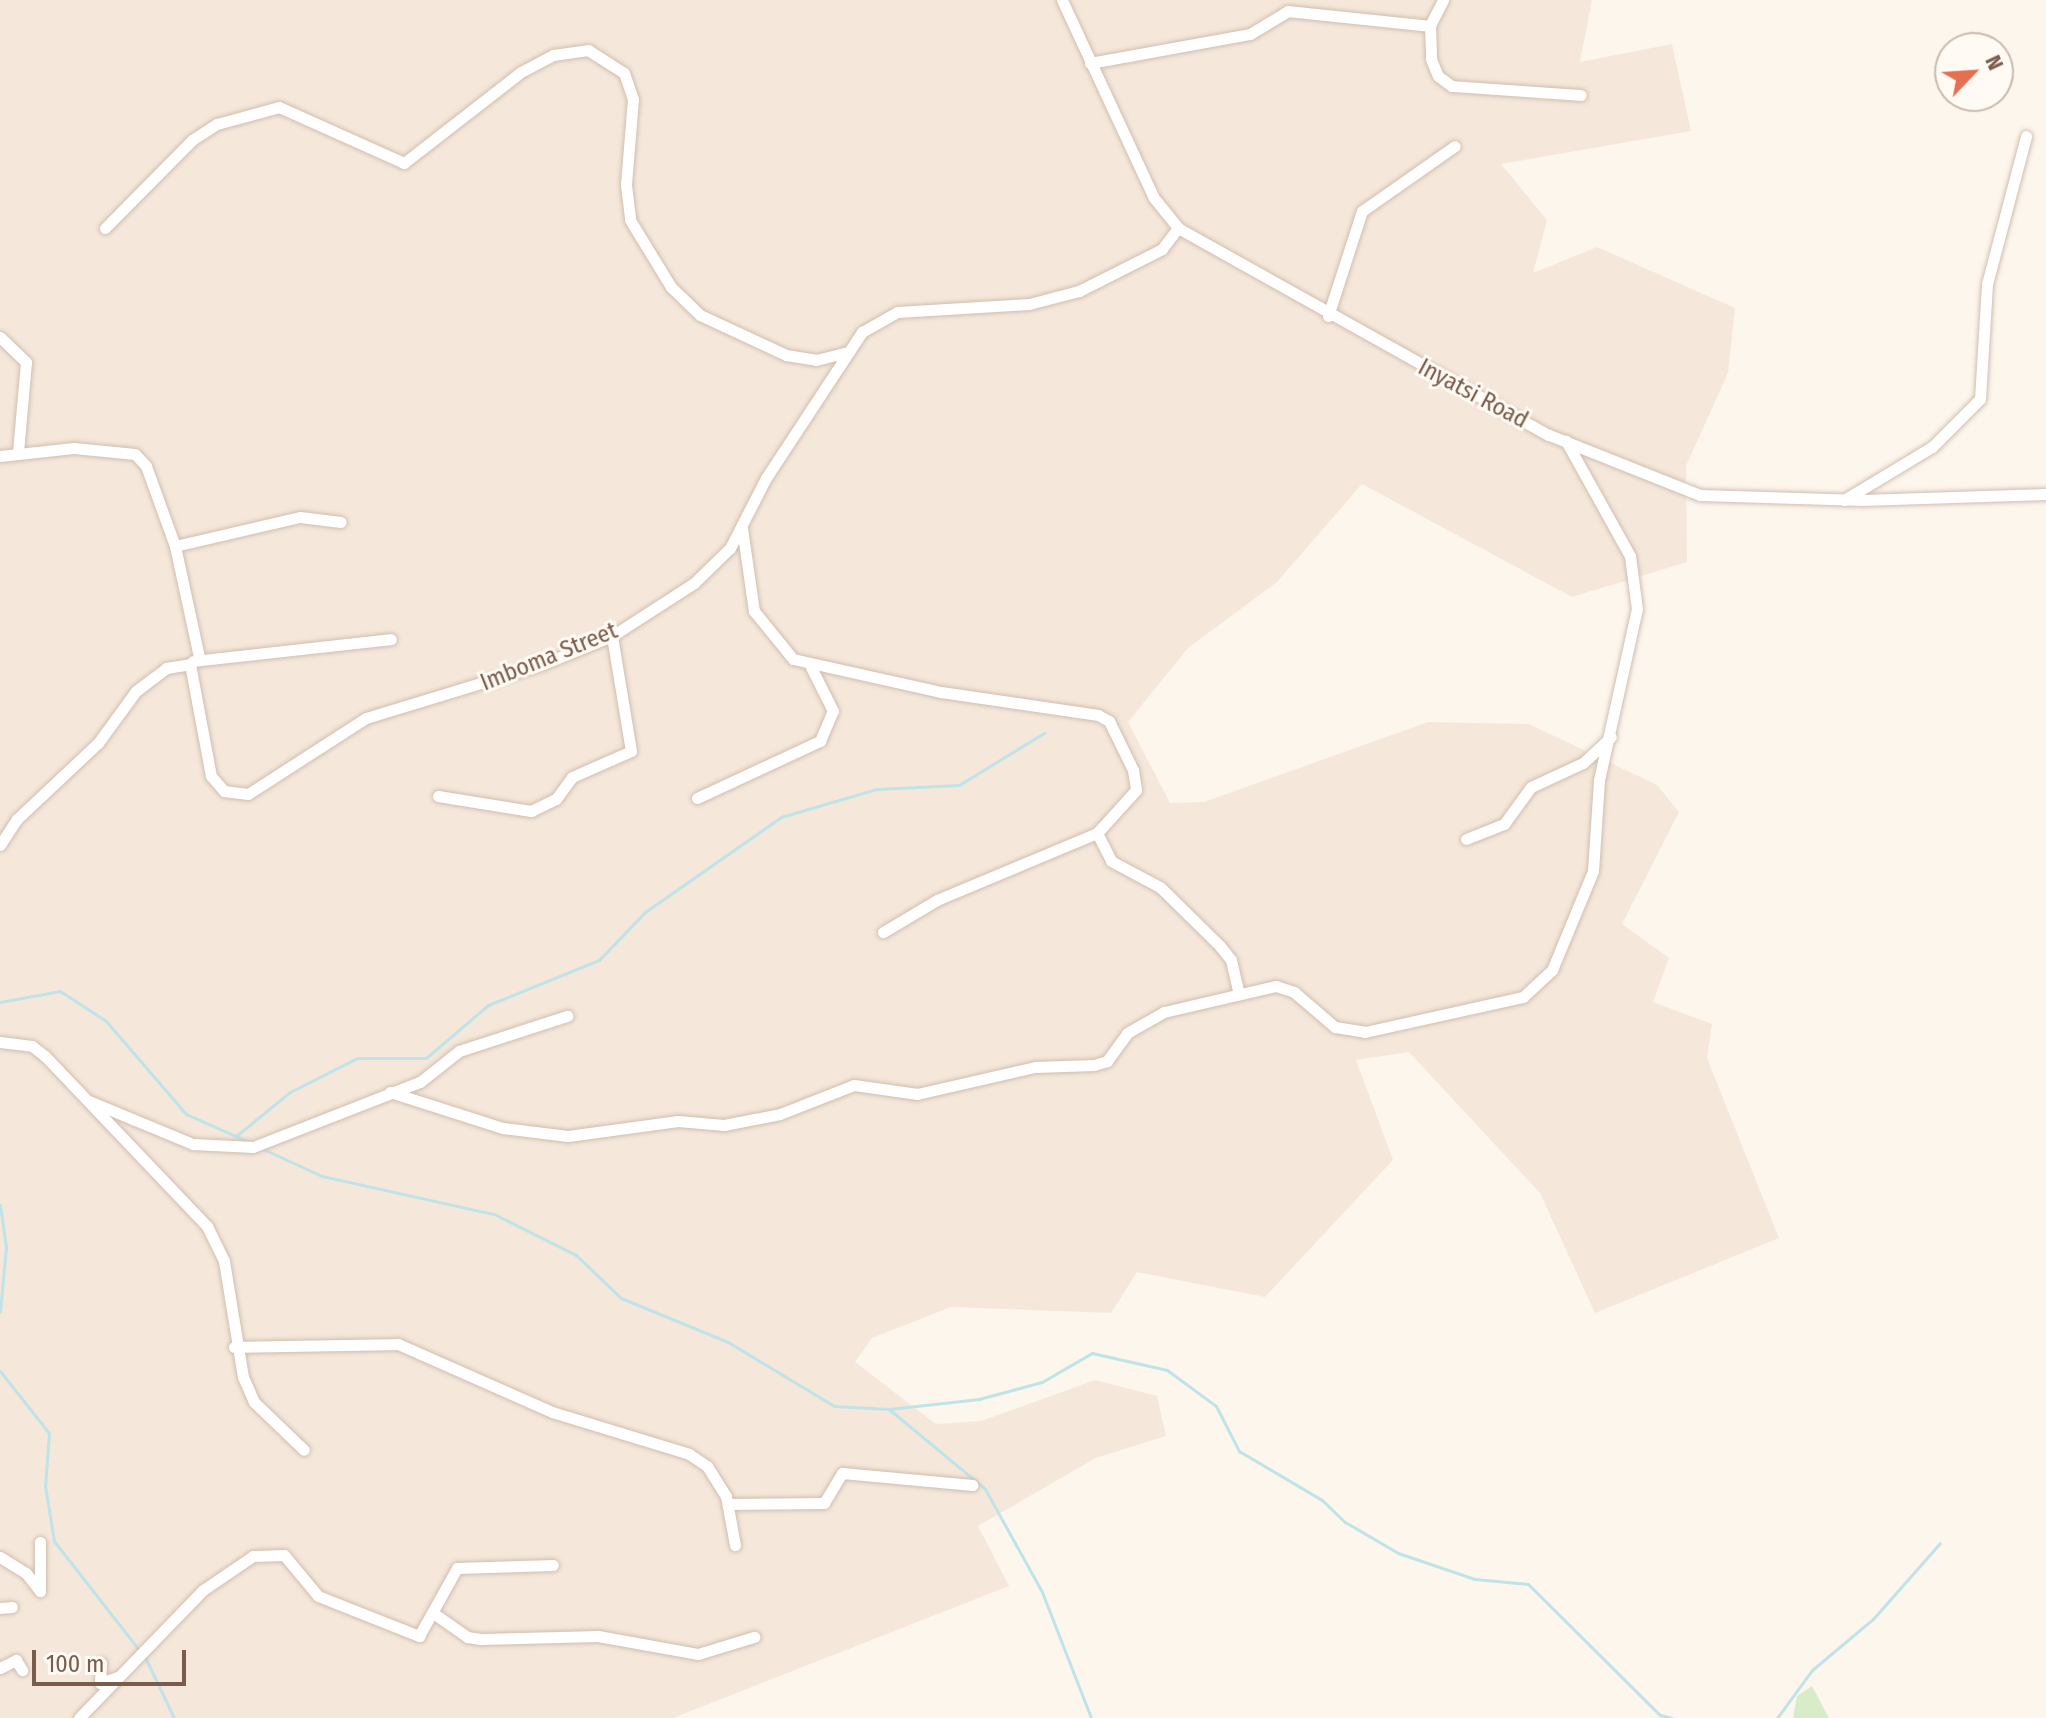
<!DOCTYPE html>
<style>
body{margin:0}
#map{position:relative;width:2046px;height:1718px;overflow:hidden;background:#fdf6ec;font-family:"Fira Sans Condensed",sans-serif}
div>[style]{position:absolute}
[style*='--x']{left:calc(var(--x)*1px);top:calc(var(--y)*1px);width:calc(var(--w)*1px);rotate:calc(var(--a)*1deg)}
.residential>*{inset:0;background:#f5e8da}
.green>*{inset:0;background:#d8ecc9}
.stream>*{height:3px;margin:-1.5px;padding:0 1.5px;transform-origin:1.5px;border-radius:1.5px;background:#bfe3e8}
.roads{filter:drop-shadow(0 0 2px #d1beb0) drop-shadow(0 0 2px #d1beb0)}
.minor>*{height:11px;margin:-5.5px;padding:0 5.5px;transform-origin:5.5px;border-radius:5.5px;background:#fff}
span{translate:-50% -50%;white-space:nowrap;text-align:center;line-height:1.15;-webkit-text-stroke:6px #fffaf3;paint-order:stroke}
.street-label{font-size:24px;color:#7a5c4d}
.north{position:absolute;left:1934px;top:32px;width:80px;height:80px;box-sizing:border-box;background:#fffaf3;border:2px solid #cabbb1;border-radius:50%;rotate:65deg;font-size:22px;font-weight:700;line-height:32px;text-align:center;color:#7a5c4d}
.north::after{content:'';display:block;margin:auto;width:28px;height:36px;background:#e76f51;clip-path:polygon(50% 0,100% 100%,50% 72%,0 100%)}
.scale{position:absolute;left:32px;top:1650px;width:154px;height:36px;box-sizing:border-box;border:4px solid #7a5c4d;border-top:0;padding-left:10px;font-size:24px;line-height:28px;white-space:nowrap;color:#7a5c4d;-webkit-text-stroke:6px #fffaf3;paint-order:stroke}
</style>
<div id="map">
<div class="residential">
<i style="clip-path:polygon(0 0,1592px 0,1580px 62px,1672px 44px,1691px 131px,1501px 164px,1547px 220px,1533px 273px,1597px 247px,1735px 308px,1728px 373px,1686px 466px,1687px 562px,1572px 597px,1362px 484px,1277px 582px,1188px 648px,1128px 722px,1170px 803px,1204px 802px,1428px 722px,1529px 724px,1657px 785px,1679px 812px,1622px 924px,1669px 958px,1653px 1002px,1712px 1024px,1707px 1058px,1779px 1238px,1595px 1313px,1540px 1193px,1409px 1052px,1356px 1060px,1393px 1160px,1265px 1297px,1137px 1272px,1111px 1313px,951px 1307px,872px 1338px,855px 1362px,936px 1424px,981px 1421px,1095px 1380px,1157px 1396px,1166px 1436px,1096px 1458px,978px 1526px,1009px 1586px,673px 1718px,0 1718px)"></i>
</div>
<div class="green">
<i style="clip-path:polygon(1812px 1686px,1829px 1718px,1793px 1718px,1797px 1696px)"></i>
</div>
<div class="stream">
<i style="--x:0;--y:1002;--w:61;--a:-10.4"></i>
<i style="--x:60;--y:991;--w:55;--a:33.1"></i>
<i style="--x:106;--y:1021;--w:123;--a:49.3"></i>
<i style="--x:186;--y:1114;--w:67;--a:23.9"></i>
<i style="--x:236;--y:1136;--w:70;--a:-39.2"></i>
<i style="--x:290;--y:1092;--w:75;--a:-26.9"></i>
<i style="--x:357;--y:1058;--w:69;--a:0"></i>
<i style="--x:426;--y:1058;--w:82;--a:-40.5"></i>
<i style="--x:488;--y:1005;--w:120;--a:-22.1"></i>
<i style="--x:599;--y:960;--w:66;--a:-46.2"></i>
<i style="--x:645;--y:912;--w:166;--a:-34.9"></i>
<i style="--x:781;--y:817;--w:100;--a:-16.3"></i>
<i style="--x:877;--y:789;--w:82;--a:-2.8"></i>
<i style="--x:959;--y:785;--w:100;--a:-31.5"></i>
<i style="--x:261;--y:1148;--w:67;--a:24.7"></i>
<i style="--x:322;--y:1176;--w:176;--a:12.5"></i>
<i style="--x:494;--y:1214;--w:92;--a:26.6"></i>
<i style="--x:576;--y:1255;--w:62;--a:43.7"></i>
<i style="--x:621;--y:1298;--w:116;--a:22.4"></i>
<i style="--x:728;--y:1342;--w:124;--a:31.1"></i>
<i style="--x:834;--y:1406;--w:55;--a:3.1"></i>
<i style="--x:889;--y:1409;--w:91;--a:-6.3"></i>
<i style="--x:979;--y:1399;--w:65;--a:-15.1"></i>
<i style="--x:1042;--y:1382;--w:58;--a:-30.1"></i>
<i style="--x:1092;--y:1353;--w:77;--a:12.8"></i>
<i style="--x:1167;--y:1370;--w:61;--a:36.3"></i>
<i style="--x:1216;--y:1406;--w:51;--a:62.9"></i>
<i style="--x:1239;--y:1451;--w:96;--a:30.6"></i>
<i style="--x:1322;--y:1500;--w:32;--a:44"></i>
<i style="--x:1345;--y:1522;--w:61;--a:30.3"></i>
<i style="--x:1398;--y:1553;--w:81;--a:18.7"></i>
<i style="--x:1475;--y:1579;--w:53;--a:5.4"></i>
<i style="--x:1528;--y:1584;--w:186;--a:44.8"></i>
<i style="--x:1660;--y:1715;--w:12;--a:14"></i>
<i style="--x:0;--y:1205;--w:42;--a:81.9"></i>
<i style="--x:6;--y:1247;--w:65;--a:95.3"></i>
<i style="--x:0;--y:1371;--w:79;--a:51.7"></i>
<i style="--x:49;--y:1433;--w:53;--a:94.3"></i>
<i style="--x:45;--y:1486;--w:56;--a:80.7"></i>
<i style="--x:54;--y:1541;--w:140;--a:52"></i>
<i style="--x:890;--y:1410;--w:124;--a:39.7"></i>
<i style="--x:985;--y:1489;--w:118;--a:61"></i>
<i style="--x:1042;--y:1592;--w:135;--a:68.7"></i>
<i style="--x:145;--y:1657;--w:68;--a:64.6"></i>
<i style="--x:1777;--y:1718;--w:59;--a:-53.9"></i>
<i style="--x:1812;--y:1670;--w:80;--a:-39.9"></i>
<i style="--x:1873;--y:1619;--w:101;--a:-48.6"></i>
</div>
<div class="roads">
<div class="minor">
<i style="--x:1062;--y:0;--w:218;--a:65.1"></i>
<i style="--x:1154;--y:198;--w:38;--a:51"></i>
<i style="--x:1178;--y:228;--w:425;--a:29.2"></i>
<i style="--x:1549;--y:435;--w:162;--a:21.7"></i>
<i style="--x:1700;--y:495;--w:162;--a:1.8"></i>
<i style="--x:1862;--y:500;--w:184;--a:-1.9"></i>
<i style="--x:1443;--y:0;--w:29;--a:117"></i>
<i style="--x:1430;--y:26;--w:33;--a:88"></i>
<i style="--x:1431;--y:59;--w:18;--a:68"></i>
<i style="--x:1438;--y:76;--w:17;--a:36"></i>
<i style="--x:1452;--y:86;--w:129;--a:4"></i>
<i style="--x:1090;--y:63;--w:163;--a:-10.3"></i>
<i style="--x:1250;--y:34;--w:44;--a:-31.2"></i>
<i style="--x:1288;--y:11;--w:143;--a:6"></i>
<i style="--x:105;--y:228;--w:124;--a:-45.3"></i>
<i style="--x:192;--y:140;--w:30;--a:-33"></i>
<i style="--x:217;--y:124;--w:64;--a:-15.3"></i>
<i style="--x:279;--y:107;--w:137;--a:24.1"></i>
<i style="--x:404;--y:163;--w:148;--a:-37.9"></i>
<i style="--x:521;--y:72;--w:36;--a:-28"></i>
<i style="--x:553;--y:55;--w:35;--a:-8"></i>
<i style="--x:588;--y:50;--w:43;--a:32.6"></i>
<i style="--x:624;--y:73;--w:28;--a:71"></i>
<i style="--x:633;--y:99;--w:86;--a:94.7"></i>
<i style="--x:626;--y:185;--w:35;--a:83"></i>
<i style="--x:630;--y:220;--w:79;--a:58.5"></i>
<i style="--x:671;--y:287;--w:40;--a:44"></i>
<i style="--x:700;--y:315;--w:95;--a:24.9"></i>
<i style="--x:786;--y:355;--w:30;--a:9"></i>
<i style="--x:816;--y:360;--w:34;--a:-14"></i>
<i style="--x:1328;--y:316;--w:110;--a:-72.1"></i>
<i style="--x:1362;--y:211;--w:113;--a:-35"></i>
<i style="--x:0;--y:337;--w:36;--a:44"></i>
<i style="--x:26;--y:362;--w:90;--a:95.1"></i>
<i style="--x:0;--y:456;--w:74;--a:-6.2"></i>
<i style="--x:74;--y:448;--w:61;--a:5.6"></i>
<i style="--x:135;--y:454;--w:16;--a:47"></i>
<i style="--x:146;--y:466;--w:85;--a:70.1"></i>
<i style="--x:175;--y:546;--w:114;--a:77.8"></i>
<i style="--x:1844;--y:500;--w:103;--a:-31.1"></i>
<i style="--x:1932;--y:447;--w:68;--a:-45"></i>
<i style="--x:1980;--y:399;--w:115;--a:-86.5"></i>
<i style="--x:1987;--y:284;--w:153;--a:-75.2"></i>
<i style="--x:742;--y:528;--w:84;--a:81.8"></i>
<i style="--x:754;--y:611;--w:62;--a:50.9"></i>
<i style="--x:793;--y:659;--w:152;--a:12.6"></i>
<i style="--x:941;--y:692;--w:159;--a:8.3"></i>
<i style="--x:1098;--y:715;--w:13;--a:29"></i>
<i style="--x:1109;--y:721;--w:55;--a:63.9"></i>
<i style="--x:1133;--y:770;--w:20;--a:81"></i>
<i style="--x:1136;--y:790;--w:58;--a:132.2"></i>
<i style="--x:1097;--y:833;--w:173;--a:157.3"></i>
<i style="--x:937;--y:900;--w:63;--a:149.3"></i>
<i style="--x:175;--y:546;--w:128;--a:-13.1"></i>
<i style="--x:300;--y:517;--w:41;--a:7"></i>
<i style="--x:193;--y:661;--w:199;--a:-6.3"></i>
<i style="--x:190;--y:664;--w:114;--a:79.4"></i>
<i style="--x:211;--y:776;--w:20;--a:49"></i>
<i style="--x:224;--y:791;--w:24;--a:7"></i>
<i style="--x:248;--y:794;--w:140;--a:-32.8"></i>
<i style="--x:366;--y:718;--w:185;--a:-17"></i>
<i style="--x:543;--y:664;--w:74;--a:-22.1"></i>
<i style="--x:612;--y:636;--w:98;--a:-32.9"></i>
<i style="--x:694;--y:583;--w:50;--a:-44.2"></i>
<i style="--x:730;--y:548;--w:79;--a:-62.8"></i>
<i style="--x:766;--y:478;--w:175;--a:-56.7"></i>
<i style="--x:862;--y:332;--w:40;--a:-29.7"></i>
<i style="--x:897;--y:312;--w:132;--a:-3.5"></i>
<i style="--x:1029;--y:304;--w:52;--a:-14.6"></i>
<i style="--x:1079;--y:291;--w:93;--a:-26.8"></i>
<i style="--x:1162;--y:249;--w:26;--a:-53"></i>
<i style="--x:438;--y:796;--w:94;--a:9.2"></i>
<i style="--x:531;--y:811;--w:28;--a:-26"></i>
<i style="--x:556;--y:799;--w:27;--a:-54"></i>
<i style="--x:572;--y:777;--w:64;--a:-23.8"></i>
<i style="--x:631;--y:751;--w:117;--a:-99.4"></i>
<i style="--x:697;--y:798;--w:136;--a:-24.9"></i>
<i style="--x:820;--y:741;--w:33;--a:-67"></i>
<i style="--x:833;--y:711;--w:49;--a:-116.6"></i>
<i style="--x:1097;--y:833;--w:31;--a:63"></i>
<i style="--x:1111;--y:861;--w:55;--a:28"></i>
<i style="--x:1160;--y:887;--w:84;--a:44.5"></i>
<i style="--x:1220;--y:946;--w:18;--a:52"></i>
<i style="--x:1231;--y:960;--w:35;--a:77"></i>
<i style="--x:1466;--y:839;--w:41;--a:-21.5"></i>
<i style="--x:1504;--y:824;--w:46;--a:-53.9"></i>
<i style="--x:1531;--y:787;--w:57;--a:-24.8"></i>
<i style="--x:1583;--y:763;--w:38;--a:-43"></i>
<i style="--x:0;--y:845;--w:31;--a:-57"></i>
<i style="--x:17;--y:819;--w:111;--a:-43.2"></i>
<i style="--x:98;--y:743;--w:64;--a:-53.8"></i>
<i style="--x:136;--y:691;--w:38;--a:-37"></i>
<i style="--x:166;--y:668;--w:24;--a:-9"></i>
<i style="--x:0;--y:1042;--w:32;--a:7"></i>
<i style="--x:32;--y:1046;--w:16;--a:38"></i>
<i style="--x:45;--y:1056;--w:235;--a:46.4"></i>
<i style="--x:207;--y:1226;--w:39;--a:64"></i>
<i style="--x:224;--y:1261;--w:118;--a:80.7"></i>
<i style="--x:243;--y:1377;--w:27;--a:66"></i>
<i style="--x:254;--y:1402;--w:69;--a:43.8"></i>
<i style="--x:390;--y:1092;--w:119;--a:17.7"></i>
<i style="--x:503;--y:1128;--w:65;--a:7"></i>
<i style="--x:568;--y:1136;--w:111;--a:-7.8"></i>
<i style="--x:678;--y:1121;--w:46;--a:5"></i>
<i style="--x:724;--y:1125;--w:57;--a:-11.1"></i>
<i style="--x:780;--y:1114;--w:79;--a:-21.4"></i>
<i style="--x:854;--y:1085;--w:64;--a:8.1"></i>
<i style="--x:917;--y:1094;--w:121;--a:-12.9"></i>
<i style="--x:1035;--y:1067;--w:59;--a:-1.9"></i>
<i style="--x:1094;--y:1065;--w:14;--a:-17"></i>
<i style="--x:1107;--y:1061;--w:34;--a:-54"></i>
<i style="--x:1127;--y:1033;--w:43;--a:-29.6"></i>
<i style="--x:1164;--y:1012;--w:115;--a:-13.1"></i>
<i style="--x:1276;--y:986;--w:19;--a:18"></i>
<i style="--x:1294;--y:992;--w:54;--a:40.5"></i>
<i style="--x:1335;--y:1027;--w:30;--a:9"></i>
<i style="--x:1365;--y:1032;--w:162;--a:-12.5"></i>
<i style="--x:1523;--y:997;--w:40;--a:-43"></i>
<i style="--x:1552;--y:970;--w:107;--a:-67.5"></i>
<i style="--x:1593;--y:871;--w:91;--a:-86.2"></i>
<i style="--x:1599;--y:780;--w:175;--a:-77.5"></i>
<i style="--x:1637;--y:609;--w:53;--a:-97.5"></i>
<i style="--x:1630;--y:556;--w:132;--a:-119.1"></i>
<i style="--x:89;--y:1101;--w:113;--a:22.5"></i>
<i style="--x:193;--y:1144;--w:60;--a:2.9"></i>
<i style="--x:253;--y:1147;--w:179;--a:-21.3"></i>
<i style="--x:420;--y:1082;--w:50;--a:-38.5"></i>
<i style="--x:459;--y:1051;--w:114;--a:-18"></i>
<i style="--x:234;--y:1347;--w:164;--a:-1"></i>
<i style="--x:398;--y:1344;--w:168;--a:23.8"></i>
<i style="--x:552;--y:1412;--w:143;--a:17"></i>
<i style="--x:689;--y:1454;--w:22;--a:34"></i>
<i style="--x:707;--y:1466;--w:36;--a:58"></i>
<i style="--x:726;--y:1496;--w:50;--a:79.6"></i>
<i style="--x:728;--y:1504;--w:96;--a:-0.6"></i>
<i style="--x:824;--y:1503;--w:35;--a:-59"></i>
<i style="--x:842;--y:1473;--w:131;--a:5.3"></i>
<i style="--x:0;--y:1557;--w:31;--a:32"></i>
<i style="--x:26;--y:1573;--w:23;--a:52"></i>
<i style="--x:40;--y:1591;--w:49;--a:-90"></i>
<i style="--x:0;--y:1608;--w:12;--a:-5"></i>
<i style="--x:436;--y:1615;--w:38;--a:35"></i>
<i style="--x:467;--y:1637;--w:14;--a:8"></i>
<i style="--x:481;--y:1639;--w:117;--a:-1.5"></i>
<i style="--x:598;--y:1636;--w:102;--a:10.2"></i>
<i style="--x:698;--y:1654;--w:59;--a:-16.9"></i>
<i style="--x:101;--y:1663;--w:20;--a:93"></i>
<i style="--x:100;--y:1683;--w:18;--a:-19"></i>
<i style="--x:0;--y:1668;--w:18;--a:-27"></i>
<i style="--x:16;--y:1660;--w:12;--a:59"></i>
<i style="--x:79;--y:1718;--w:178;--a:-45.9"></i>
<i style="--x:203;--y:1590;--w:60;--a:-34.2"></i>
<i style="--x:253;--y:1556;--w:31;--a:-2"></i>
<i style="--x:284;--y:1555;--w:53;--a:50.3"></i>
<i style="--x:318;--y:1596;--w:109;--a:21.6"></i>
<i style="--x:419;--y:1636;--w:78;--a:-60.8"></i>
<i style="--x:457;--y:1568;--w:96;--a:-1.8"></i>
</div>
</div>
<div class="street-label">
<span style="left:1473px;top:394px;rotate:28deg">Inyatsi Road</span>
<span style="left:549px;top:657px;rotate:-22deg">Imboma Street</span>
</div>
<div class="north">N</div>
<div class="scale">100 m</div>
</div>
